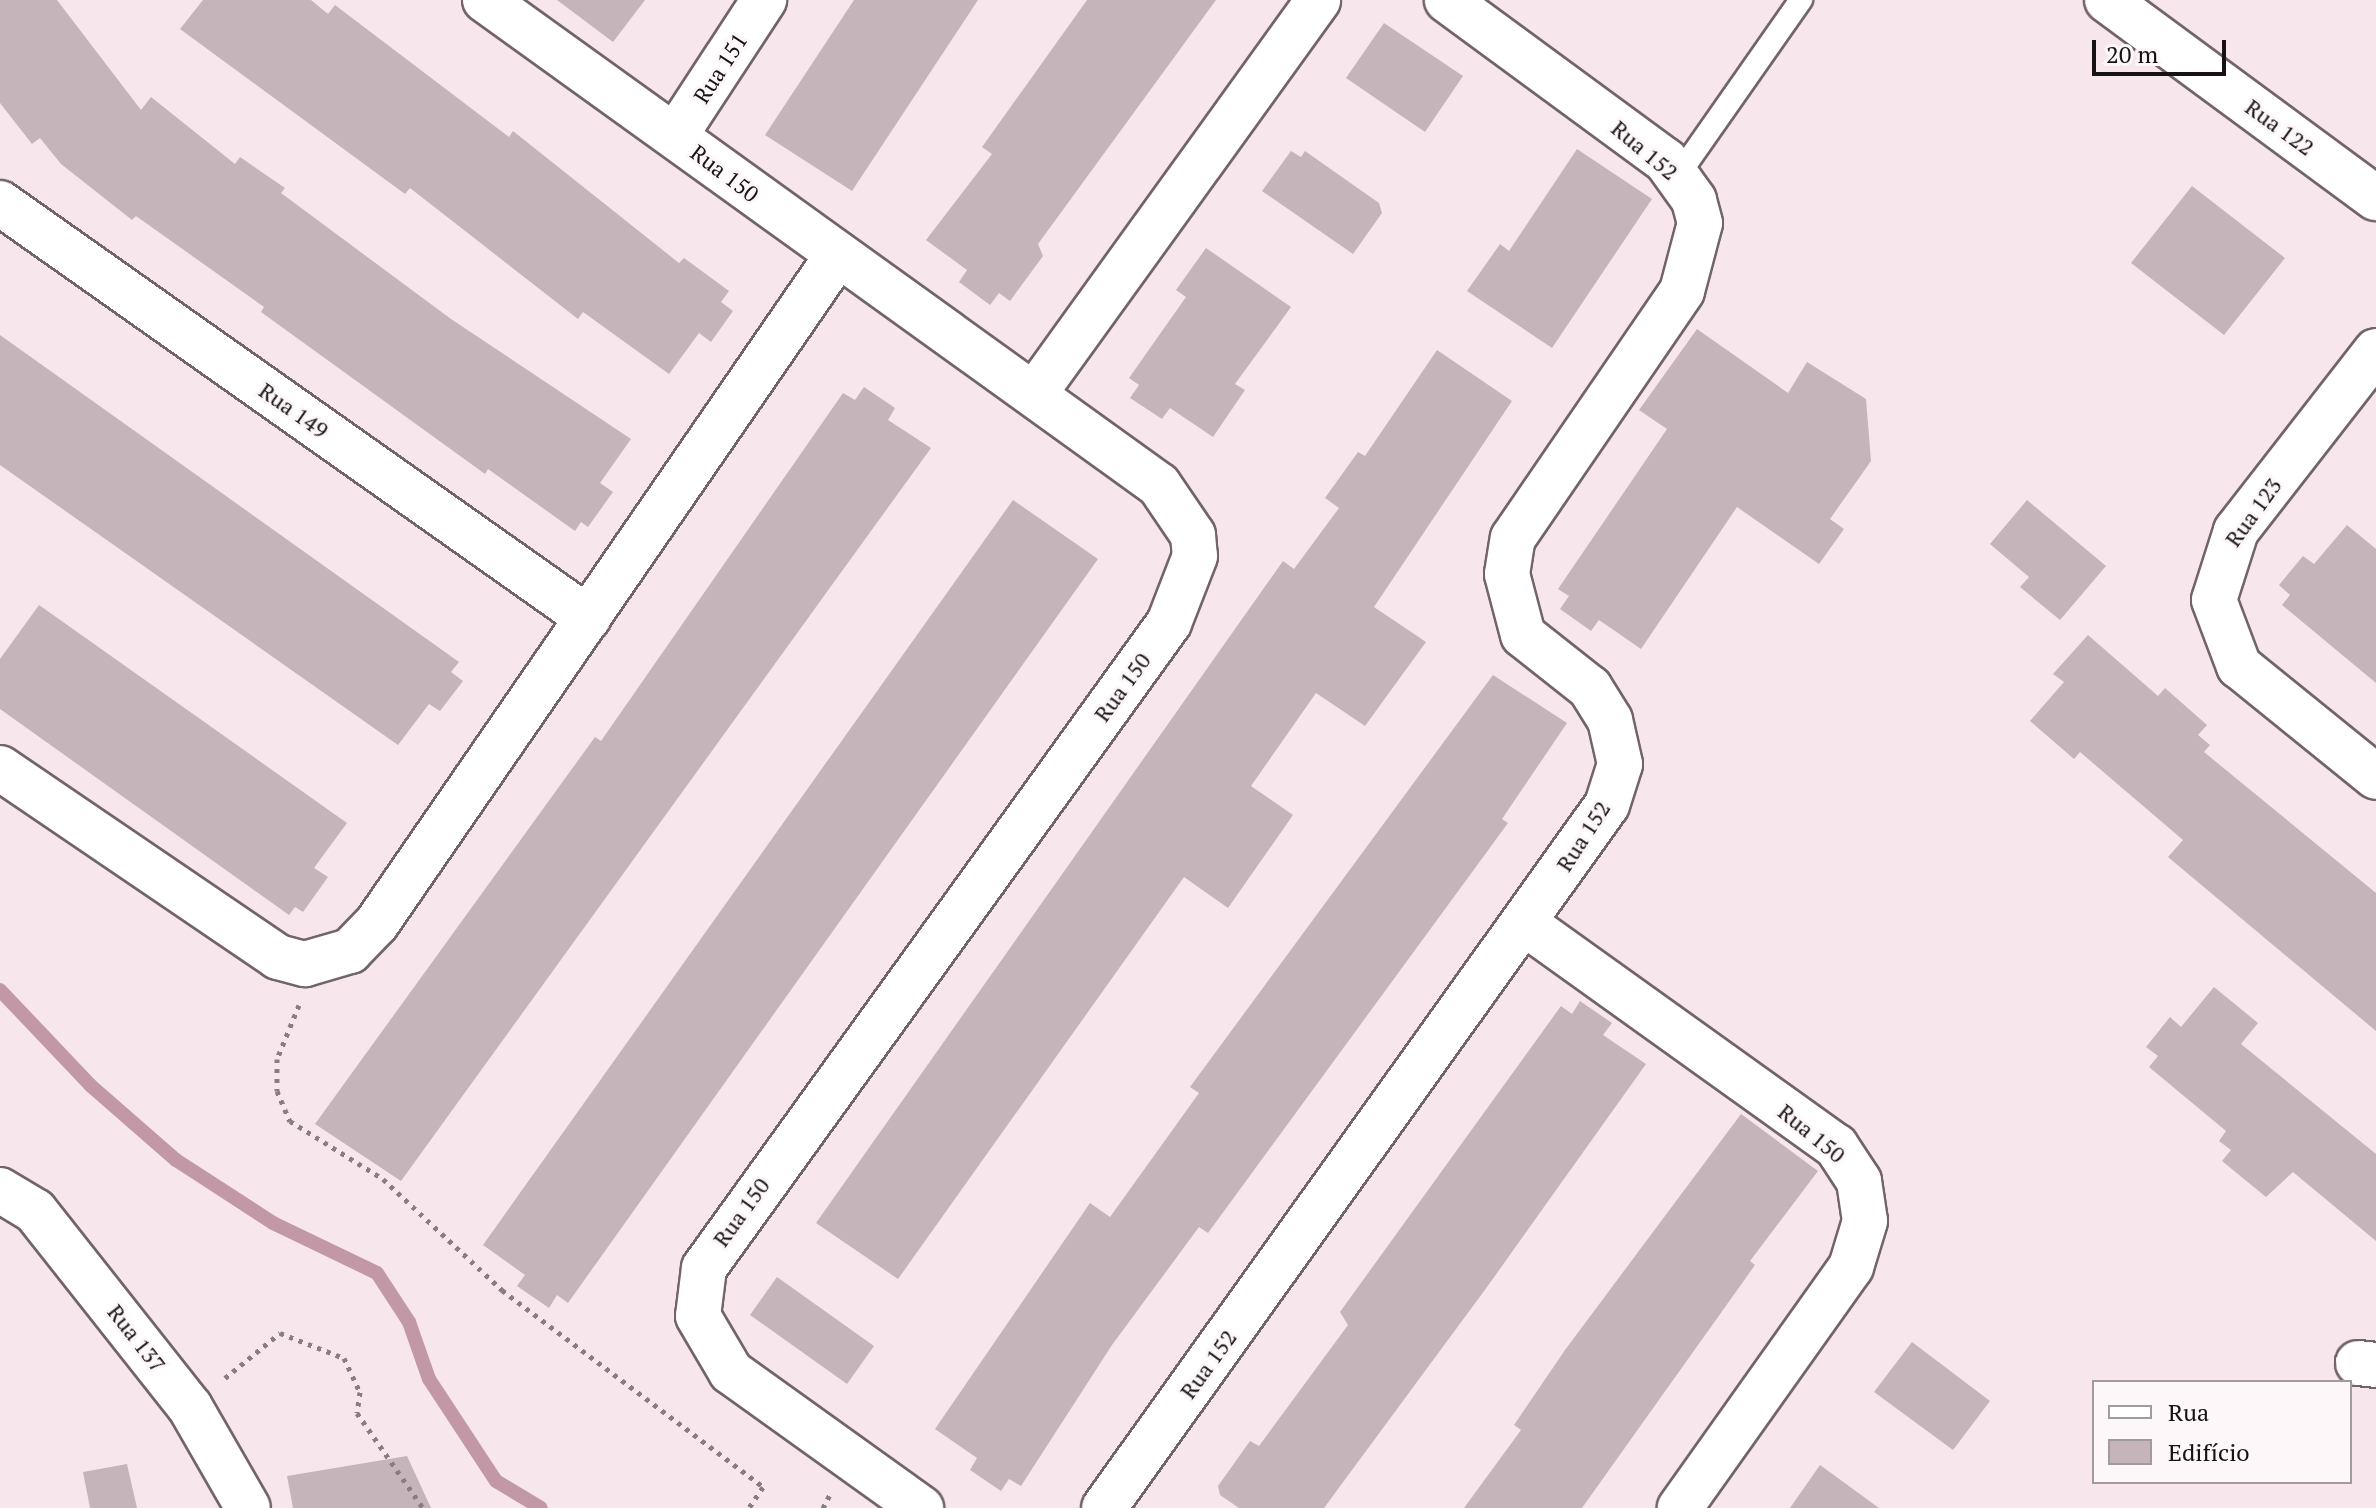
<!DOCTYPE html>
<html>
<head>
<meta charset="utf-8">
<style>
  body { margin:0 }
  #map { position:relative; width:2376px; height:1508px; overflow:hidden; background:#f7e7ec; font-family:"PT Serif",serif }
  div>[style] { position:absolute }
  .stream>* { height:14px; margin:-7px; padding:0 7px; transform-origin:7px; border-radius:7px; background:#c398a6 }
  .building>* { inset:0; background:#c5b5ba }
  .path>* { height:5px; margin-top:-2.5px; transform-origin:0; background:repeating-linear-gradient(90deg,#887d80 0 4px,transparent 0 10px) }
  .roads { filter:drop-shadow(2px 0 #726468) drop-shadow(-2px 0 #726468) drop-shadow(0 2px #726468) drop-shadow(0 -2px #726468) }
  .lane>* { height:22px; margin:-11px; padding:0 11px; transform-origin:11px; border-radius:11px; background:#fff }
  .street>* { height:44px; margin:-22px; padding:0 22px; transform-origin:22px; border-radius:22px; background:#fff }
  span { translate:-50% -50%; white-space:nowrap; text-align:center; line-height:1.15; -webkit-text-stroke:6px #fdf7f9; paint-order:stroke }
  .street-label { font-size:22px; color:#181214 }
  .legend { position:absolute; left:2092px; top:1380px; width:260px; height:104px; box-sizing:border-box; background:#fdf7f9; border:2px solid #a19b9d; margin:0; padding:10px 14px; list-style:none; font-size:24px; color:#181214 }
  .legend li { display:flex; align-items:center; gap:16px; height:40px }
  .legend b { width:40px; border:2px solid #a19b9d }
  .scale { position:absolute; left:2092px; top:40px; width:134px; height:36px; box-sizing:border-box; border:4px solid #181214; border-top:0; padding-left:10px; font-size:24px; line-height:28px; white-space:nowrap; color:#181214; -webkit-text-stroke:6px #fdf7f9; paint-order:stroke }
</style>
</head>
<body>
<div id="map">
  <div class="stream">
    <i style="left:0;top:990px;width:131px;rotate:46.5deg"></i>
    <i style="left:90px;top:1085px;width:114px;rotate:41.1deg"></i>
    <i style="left:176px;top:1160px;width:116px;rotate:33deg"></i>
    <i style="left:273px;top:1223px;width:115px;rotate:25.7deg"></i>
    <i style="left:377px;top:1273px;width:59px;rotate:56.9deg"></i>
    <i style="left:409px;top:1322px;width:60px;rotate:70.7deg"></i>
    <i style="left:429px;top:1379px;width:122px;rotate:56.7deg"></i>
    <i style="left:496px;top:1481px;width:52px;rotate:31deg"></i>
  </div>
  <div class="building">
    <i style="clip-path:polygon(0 0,57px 0,141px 110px,151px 97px,235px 164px,240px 157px,285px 188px,281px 193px,451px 319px,631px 439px,600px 483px,613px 492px,588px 527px,581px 522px,575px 531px,488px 469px,485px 474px,261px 312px,264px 307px,136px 216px,132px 220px,61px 164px,40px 138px,32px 144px,0 103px)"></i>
    <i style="clip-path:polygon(203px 0,311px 0,328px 14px,335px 5px,509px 137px,513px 131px,679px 263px,684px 258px,729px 291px,721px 302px,733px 311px,711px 342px,699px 333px,669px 374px,583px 312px,578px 319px,410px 188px,405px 194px,180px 29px)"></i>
    <i style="clip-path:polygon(557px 0,645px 0,613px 42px)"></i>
    <i style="clip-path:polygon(854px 0,978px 0,852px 191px,765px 135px)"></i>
    <i style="clip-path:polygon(1087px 0,1216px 0,1038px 244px,1043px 256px,1010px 301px,999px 293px,990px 305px,959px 282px,967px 270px,926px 240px,992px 154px,982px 147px)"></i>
    <i style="clip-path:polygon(1384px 23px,1463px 76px,1425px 132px,1346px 78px)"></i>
    <i style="clip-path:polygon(1577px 149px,1652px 199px,1552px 348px,1467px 291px,1500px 244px,1509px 251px)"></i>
    <i style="clip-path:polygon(1291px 151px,1301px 157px,1305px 151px,1379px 203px,1382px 213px,1353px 254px,1262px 191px)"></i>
    <i style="clip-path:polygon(2192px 186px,2285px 258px,2224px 335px,2131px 263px)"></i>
    <i style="clip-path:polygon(1206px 248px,1291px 307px,1235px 384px,1245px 390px,1213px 437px,1170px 408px,1162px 419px,1130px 398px,1139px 385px,1129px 378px,1186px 297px,1176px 290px)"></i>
    <i style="clip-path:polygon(1697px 329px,1788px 393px,1807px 362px,1866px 399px,1871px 461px,1830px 519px,1844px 529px,1819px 564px,1737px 507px,1641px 649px,1599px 620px,1591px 631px,1560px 609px,1569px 596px,1558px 589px,1667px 429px,1639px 410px)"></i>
    <i style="clip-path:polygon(0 335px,459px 662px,451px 672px,463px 681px,440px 711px,429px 704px,398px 745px,0 465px)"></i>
    <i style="clip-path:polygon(1437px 350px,1512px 401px,1374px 607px,1426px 642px,1365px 726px,1316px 693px,1251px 786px,1293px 815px,1228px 908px,1184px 877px,898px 1279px,816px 1223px,1283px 561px,1294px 569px,1339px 508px,1325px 498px,1358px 452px,1365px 456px)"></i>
    <i style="clip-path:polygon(864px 387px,895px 408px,888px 420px,931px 448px,401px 1181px,315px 1124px,595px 737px,601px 741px,843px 393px,855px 400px)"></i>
    <i style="clip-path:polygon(1013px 500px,1098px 559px,568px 1303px,557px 1295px,549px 1308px,517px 1286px,525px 1275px,483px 1245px)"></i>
    <i style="clip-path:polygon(2027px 500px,2106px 566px,2060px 620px,2020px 587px,2029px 577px,1990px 544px)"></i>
    <i style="clip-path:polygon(2347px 525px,2376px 549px,2376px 683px,2282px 605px,2290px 595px,2279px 585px,2303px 556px,2314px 564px)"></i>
    <i style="clip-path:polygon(39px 605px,347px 823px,314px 868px,328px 877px,303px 912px,295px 907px,289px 915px,0 709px,0 659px)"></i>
    <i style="clip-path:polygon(2088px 635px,2158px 696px,2165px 688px,2207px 725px,2198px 735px,2210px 745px,2204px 752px,2376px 893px,2376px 1031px,2168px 857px,2183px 840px,2080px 752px,2074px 759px,2030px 721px,2064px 682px,2053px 674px)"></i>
    <i style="clip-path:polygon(1493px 675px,1567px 723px,1502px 819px,1508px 823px,1208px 1233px,1199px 1227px,1112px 1345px,1021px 1486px,1009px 1479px,1001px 1491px,970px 1470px,977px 1458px,935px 1429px,1090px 1203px,1110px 1217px,1199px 1093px,1190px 1087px)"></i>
    <i style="clip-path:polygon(2214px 987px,2258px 1023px,2241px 1044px,2376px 1154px,2376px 1241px,2293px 1172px,2266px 1197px,2222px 1161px,2231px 1150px,2219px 1141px,2226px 1131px,2149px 1067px,2158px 1056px,2146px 1047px,2170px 1017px,2181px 1027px)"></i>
    <i style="clip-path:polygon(1580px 1001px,1612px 1023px,1603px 1035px,1646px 1064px,1487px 1287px,1324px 1508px,1239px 1508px,1220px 1495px,1218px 1486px,1250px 1441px,1259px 1446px,1348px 1325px,1340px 1312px,1561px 1006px,1572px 1014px)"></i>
    <i style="clip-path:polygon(1741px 1114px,1818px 1171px,1750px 1261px,1755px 1265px,1582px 1508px,1464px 1508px,1521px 1430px,1514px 1425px,1565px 1350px)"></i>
    <i style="clip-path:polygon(777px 1277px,874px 1346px,847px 1384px,750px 1315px)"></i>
    <i style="clip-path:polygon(1912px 1342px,1990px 1401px,1953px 1450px,1874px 1392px)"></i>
    <i style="clip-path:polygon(407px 1456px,431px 1508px,293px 1508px,287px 1476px)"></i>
    <i style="clip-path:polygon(127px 1464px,137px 1508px,90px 1508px,83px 1472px)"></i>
    <i style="clip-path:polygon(1820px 1465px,1879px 1508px,1790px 1508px)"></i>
  </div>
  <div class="path">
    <i style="left:299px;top:1005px;width:58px;rotate:112.2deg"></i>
    <i style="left:277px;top:1059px;width:32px;rotate:90deg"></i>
    <i style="left:277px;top:1091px;width:33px;rotate:67deg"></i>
    <i style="left:290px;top:1121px;width:110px;rotate:31.9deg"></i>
    <i style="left:383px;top:1179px;width:163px;rotate:43deg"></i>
    <i style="left:502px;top:1290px;width:327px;rotate:37deg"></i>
    <i style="left:763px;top:1487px;width:25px;rotate:124deg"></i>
    <i style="left:225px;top:1378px;width:71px;rotate:-39.3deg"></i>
    <i style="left:280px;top:1333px;width:69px;rotate:21.3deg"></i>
    <i style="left:344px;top:1358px;width:38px;rotate:65deg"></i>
    <i style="left:360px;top:1392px;width:21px;rotate:98deg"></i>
    <i style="left:357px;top:1413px;width:116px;rotate:55.2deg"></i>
    <i style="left:823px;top:1508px;width:16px;rotate:-63deg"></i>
  </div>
  <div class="roads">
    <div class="lane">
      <i style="left:1679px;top:174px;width:213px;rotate:-55deg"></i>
    </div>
    <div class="street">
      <i style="left:485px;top:0;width:830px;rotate:35.74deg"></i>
      <i style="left:1159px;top:485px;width:60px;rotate:55.8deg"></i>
      <i style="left:1193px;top:535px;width:21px;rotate:85deg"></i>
      <i style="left:1195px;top:556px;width:72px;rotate:111.2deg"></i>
      <i style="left:1169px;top:623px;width:795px;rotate:125.79deg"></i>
      <i style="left:704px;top:1268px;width:48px;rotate:97.1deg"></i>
      <i style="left:698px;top:1316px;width:65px;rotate:59.5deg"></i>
      <i style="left:731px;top:1372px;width:234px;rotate:35.6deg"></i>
      <i style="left:2107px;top:0;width:334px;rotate:36.4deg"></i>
      <i style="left:675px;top:136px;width:163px;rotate:-56.8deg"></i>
      <i style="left:0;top:203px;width:720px;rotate:35.21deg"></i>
      <i style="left:2376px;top:351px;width:228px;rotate:127.9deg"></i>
      <i style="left:2236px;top:531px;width:72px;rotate:107.7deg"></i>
      <i style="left:2214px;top:600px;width:71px;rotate:69.3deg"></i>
      <i style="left:2239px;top:666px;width:176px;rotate:39deg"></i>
      <i style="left:1035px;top:393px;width:484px;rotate:-54.2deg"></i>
      <i style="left:0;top:768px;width:336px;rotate:34.2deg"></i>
      <i style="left:278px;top:957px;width:28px;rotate:15deg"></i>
      <i style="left:305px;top:964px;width:47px;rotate:-16.1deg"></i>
      <i style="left:350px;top:951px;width:39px;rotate:-46deg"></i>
      <i style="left:377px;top:923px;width:810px;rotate:-55.41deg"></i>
      <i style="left:1524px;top:923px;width:384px;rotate:35.6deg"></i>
      <i style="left:1836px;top:1146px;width:42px;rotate:56.7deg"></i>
      <i style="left:1859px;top:1181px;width:40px;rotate:81.5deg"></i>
      <i style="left:1865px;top:1221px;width:48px;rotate:106.9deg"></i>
      <i style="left:1851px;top:1267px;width:296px;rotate:125.4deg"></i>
      <i style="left:0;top:1190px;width:41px;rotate:31deg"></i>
      <i style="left:35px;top:1211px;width:250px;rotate:51.7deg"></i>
      <i style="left:190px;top:1407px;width:116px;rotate:60.1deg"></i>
      <i style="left:2358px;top:1363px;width:18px;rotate:6deg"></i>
      <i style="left:1104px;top:1508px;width:864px;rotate:-54.42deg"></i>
      <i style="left:1607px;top:805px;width:43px;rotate:-72.4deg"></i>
      <i style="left:1620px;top:764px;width:45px;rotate:-102.8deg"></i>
      <i style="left:1610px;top:720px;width:38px;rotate:-122deg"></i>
      <i style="left:1590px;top:688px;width:85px;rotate:-141.7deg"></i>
      <i style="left:1523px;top:635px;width:63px;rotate:-104.7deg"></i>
      <i style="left:1507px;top:574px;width:36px;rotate:-81deg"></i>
      <i style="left:1513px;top:538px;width:299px;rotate:-55.6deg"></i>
      <i style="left:1682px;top:291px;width:70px;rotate:-75.2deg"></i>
      <i style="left:1700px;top:223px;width:24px;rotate:-105deg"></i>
      <i style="left:1694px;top:200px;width:48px;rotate:-125.7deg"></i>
      <i style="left:1666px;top:161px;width:272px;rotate:-143.7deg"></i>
    </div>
  </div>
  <div class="street-label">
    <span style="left:720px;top:68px;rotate:-57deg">Rua 151</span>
    <span style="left:2280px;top:127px;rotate:36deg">Rua 122</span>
    <span style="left:1645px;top:150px;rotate:40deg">Rua 152</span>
    <span style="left:725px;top:173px;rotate:37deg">Rua 150</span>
    <span style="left:294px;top:410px;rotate:35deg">Rua 149</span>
    <span style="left:2253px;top:512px;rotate:-54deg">Rua 123</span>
    <span style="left:1122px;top:687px;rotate:-54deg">Rua 150</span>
    <span style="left:1583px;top:836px;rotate:-57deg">Rua 152</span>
    <span style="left:1812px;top:1133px;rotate:39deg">Rua 150</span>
    <span style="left:741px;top:1212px;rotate:-54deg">Rua 150</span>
    <span style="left:137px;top:1338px;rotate:52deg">Rua 137</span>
    <span style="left:1208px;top:1364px;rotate:-54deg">Rua 152</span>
  </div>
  <ul class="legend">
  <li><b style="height:10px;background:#fff"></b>Rua</li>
  <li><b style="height:22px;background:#c5b5ba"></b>Edifício</li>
  </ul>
  <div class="scale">20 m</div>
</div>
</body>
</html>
